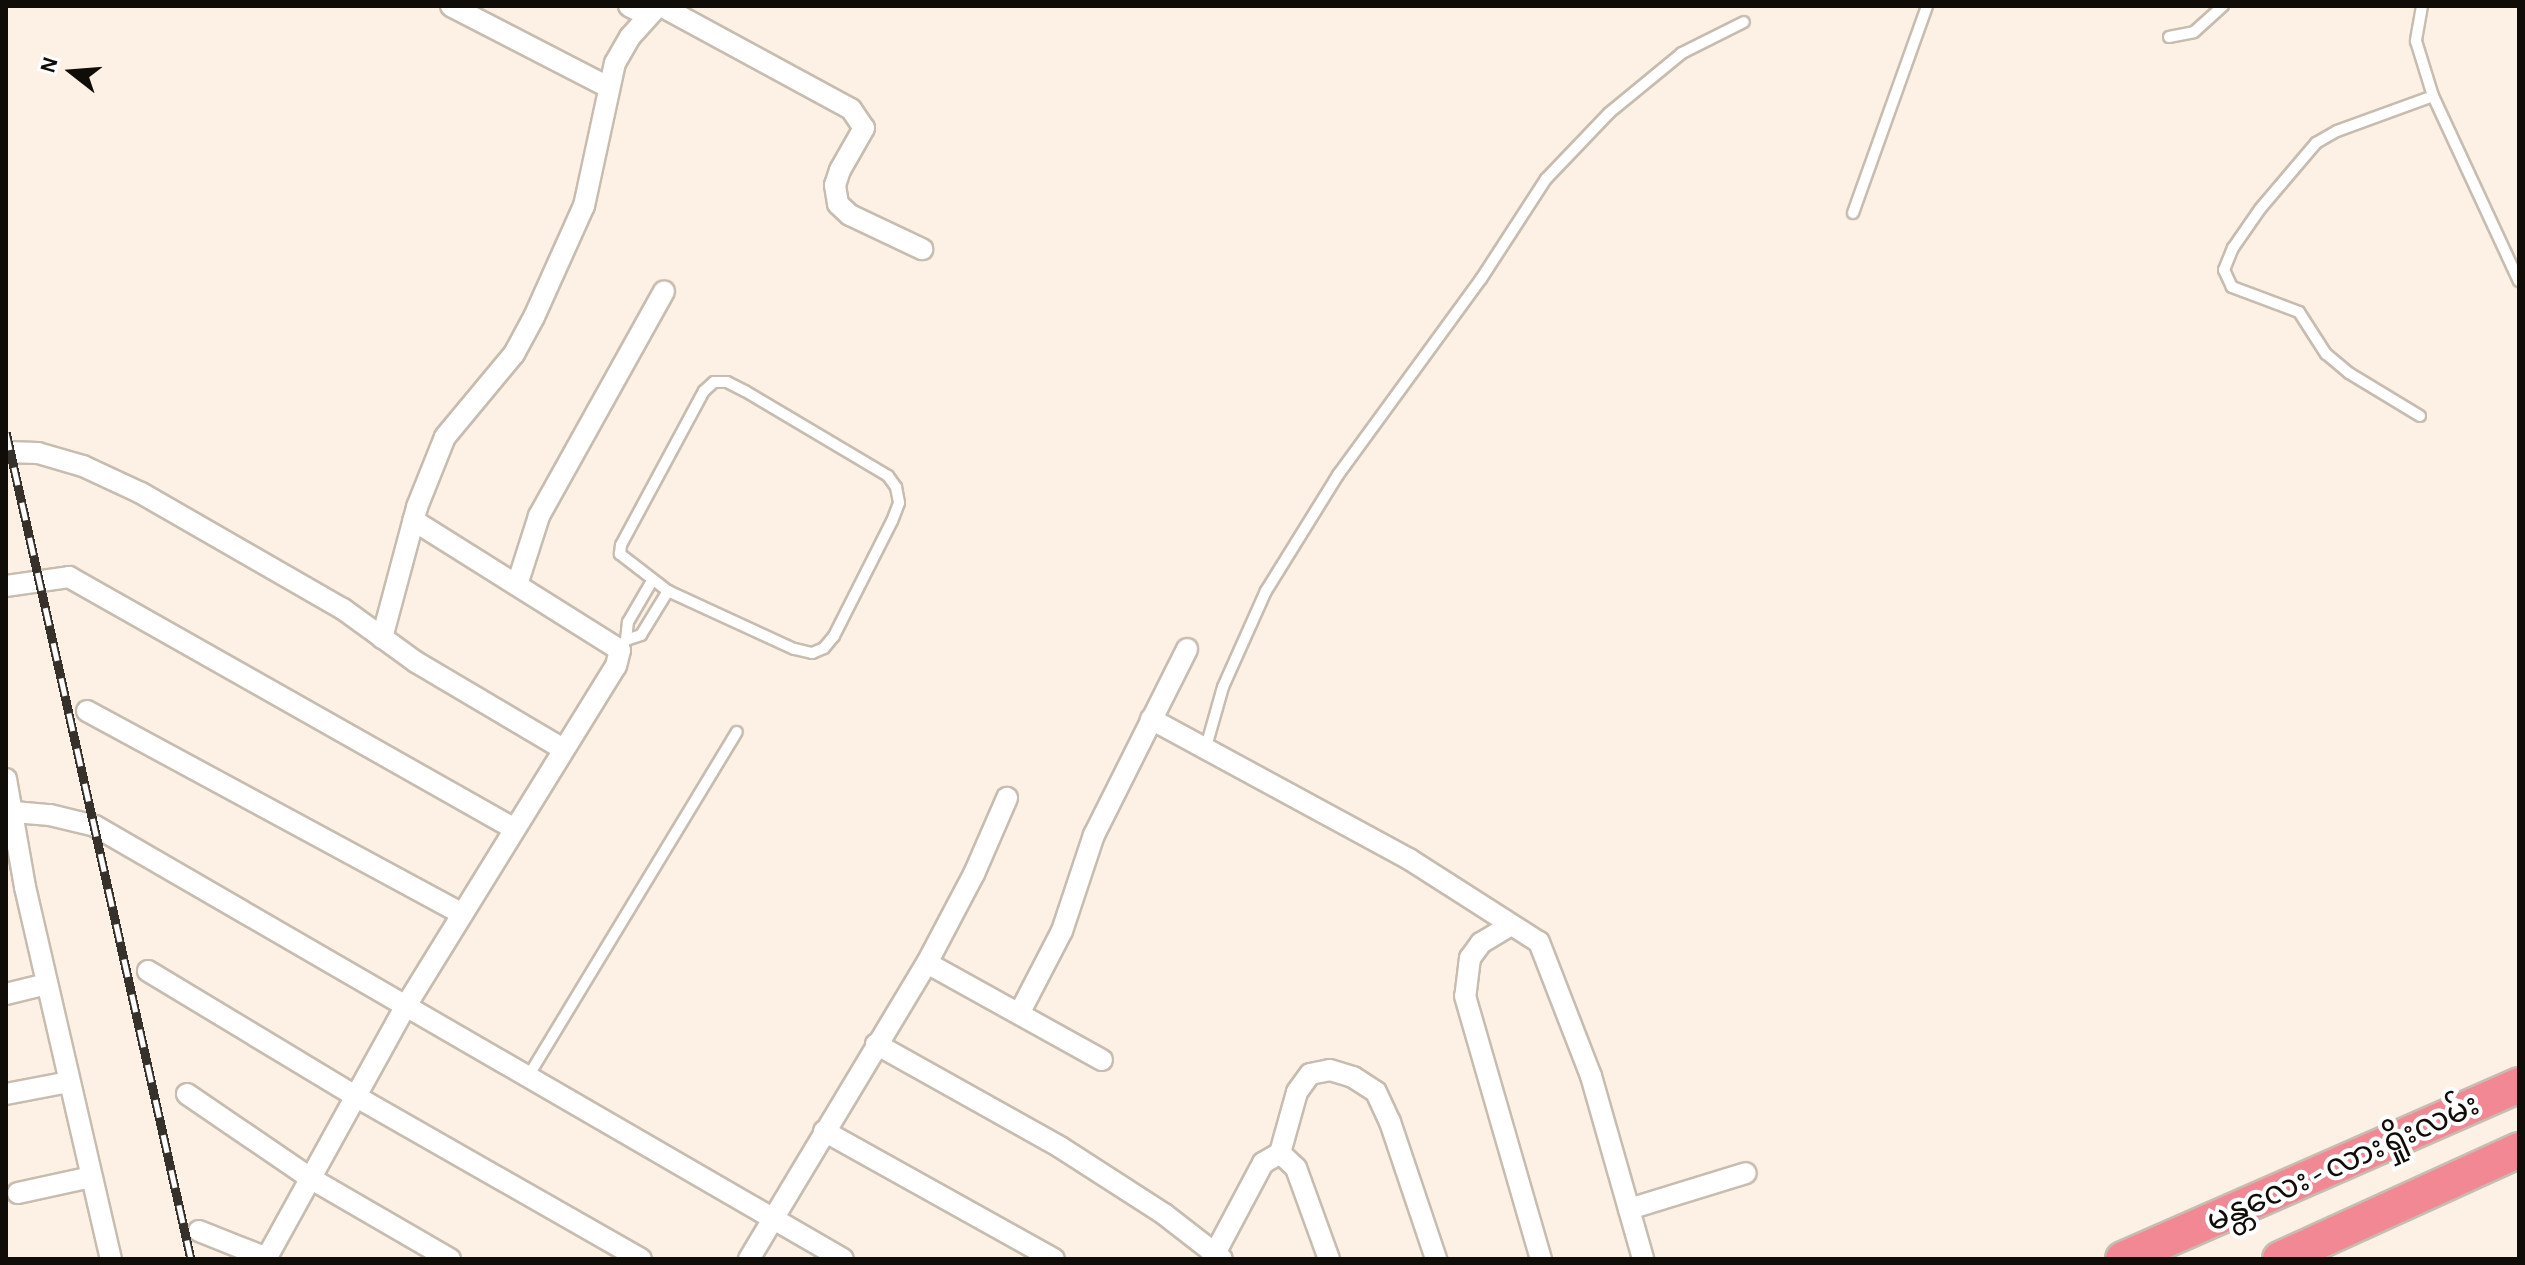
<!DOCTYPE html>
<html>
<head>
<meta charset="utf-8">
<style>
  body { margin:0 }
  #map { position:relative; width:2525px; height:1265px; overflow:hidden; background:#fdf1e5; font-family:"Alegreya Sans","Noto Sans Myanmar",sans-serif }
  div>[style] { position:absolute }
  .roads { filter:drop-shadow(2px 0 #c7bcb0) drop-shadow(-2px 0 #c7bcb0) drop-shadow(0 2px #c7bcb0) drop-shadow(0 -2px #c7bcb0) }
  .lane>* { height:10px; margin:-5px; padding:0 5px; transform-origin:5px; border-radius:5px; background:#fff }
  .street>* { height:20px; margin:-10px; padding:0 10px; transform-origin:10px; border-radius:10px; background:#fff }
  .highway>* { height:34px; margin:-17px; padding:0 17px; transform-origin:17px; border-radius:17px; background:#f38895 }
  .rail>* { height:9px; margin-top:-4.5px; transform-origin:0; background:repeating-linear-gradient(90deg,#fff 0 18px,#36312b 0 36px); box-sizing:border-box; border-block:2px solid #36312b }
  span { translate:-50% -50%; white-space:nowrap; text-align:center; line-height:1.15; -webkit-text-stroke:8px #fff; paint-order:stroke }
  .street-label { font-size:32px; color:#100c08 }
  .frame { position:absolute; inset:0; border:8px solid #100c08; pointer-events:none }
  .north { position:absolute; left:32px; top:32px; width:80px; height:80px; -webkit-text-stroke:6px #fff; paint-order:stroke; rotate:287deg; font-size:22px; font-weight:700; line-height:32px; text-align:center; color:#100c08 }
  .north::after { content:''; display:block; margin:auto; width:28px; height:36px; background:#100c08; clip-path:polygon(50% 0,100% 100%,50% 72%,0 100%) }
</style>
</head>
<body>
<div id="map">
  <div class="roads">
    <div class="lane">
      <i style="left:2422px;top:6px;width:36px;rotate:100deg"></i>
      <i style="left:2416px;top:41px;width:58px;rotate:72.8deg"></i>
      <i style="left:2433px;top:96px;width:204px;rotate:65.1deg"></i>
      <i style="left:2169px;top:37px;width:25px;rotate:-11deg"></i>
      <i style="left:2194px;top:32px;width:39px;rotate:-42deg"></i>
      <i style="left:1853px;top:213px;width:220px;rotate:-70.3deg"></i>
      <i style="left:714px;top:382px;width:13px"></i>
      <i style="left:727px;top:382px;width:20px;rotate:27deg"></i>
      <i style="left:745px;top:391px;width:166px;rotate:30.7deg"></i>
      <i style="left:888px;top:476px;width:14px;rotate:54deg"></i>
      <i style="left:896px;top:487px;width:16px;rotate:79deg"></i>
      <i style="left:899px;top:503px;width:19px;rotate:111deg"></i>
      <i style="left:892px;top:521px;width:129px;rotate:116.8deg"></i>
      <i style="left:834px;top:636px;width:16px;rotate:130deg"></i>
      <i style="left:824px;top:648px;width:13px;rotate:157deg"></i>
      <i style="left:812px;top:653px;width:18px;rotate:-167deg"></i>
      <i style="left:794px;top:649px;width:139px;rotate:-155.3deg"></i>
      <i style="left:668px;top:591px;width:61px;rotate:-142.4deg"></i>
      <i style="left:620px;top:554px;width:9px;rotate:-84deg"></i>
      <i style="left:621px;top:545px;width:175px;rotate:-61.7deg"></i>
      <i style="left:704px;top:391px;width:13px;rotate:-42deg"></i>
      <i style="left:2420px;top:416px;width:83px;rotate:-148.8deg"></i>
      <i style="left:2349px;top:373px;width:30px;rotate:-140deg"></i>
      <i style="left:2326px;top:354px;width:50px;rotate:-122.7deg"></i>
      <i style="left:2299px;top:312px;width:72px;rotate:-159.5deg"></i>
      <i style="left:2232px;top:287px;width:19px;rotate:-115deg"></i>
      <i style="left:2224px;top:270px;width:24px;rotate:-68deg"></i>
      <i style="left:2233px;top:248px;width:47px;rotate:-55.3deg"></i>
      <i style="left:2260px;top:209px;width:87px;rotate:-49.7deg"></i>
      <i style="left:2316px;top:143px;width:24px;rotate:-30deg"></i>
      <i style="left:2337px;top:131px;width:102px;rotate:-20deg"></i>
      <i style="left:626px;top:640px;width:16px;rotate:-18deg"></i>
      <i style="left:641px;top:635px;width:52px;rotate:-58.5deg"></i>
      <i style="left:620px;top:650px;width:12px;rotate:-59deg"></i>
      <i style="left:626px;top:640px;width:18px;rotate:-84deg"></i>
      <i style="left:628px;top:622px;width:48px;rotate:-59.7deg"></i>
      <i style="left:1206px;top:747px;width:62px;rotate:-74.2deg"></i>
      <i style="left:1223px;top:687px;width:105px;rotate:-65.9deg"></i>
      <i style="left:1266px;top:591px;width:137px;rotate:-58.2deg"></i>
      <i style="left:1338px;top:475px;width:243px;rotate:-53.9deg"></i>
      <i style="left:1481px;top:279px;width:119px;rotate:-57deg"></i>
      <i style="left:1546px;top:179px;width:91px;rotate:-46.3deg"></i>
      <i style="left:1609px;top:113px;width:94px;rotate:-39.4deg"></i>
      <i style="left:1682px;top:53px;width:69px;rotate:-26.6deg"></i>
      <i style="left:529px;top:1075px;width:401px;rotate:-58.8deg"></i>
    </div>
    <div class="street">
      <i style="left:451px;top:6px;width:177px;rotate:27.3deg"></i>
      <i style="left:629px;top:6px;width:20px;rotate:27deg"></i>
      <i style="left:661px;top:6px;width:216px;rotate:28.5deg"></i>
      <i style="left:851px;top:109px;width:23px;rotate:56deg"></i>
      <i style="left:864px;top:128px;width:48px;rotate:119.7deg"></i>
      <i style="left:840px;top:170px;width:16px;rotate:108deg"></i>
      <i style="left:835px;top:185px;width:19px;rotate:81deg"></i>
      <i style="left:838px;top:204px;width:16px;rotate:43deg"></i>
      <i style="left:850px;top:215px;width:80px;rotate:25.3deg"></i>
      <i style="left:6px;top:452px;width:32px;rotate:2deg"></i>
      <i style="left:38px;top:453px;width:47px;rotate:16.1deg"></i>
      <i style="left:83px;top:466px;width:64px;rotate:25deg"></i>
      <i style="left:141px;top:493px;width:233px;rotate:29.9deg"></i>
      <i style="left:343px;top:609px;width:90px;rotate:36deg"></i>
      <i style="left:416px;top:662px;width:171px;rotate:30.6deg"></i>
      <i style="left:517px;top:585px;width:72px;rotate:-72.3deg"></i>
      <i style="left:539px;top:516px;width:257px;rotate:-60.9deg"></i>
      <i style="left:6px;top:586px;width:64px;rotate:-8.1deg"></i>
      <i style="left:69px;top:577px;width:510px;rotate:29.48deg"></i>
      <i style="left:382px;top:638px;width:136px;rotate:-75deg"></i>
      <i style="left:417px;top:507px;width:75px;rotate:-68.2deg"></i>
      <i style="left:445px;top:437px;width:108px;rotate:-50.3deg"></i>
      <i style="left:514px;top:354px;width:42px;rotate:-61.6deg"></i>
      <i style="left:534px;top:317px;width:122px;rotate:-65.8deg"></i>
      <i style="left:584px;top:206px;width:146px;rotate:-77.8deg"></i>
      <i style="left:615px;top:63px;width:30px;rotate:-60deg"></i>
      <i style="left:630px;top:37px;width:42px;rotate:-47.9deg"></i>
      <i style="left:87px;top:711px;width:426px;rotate:28.4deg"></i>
      <i style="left:1151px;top:719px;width:294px;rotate:28.5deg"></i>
      <i style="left:1409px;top:859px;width:154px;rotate:32.6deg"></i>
      <i style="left:1539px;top:942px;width:144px;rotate:68.8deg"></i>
      <i style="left:1591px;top:1076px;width:190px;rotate:74.1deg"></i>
      <i style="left:6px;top:779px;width:110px;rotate:80deg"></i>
      <i style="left:25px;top:887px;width:382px;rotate:77deg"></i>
      <i style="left:14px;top:812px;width:36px;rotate:5deg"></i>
      <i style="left:50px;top:815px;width:46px;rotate:13.7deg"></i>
      <i style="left:95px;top:826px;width:864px;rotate:30.07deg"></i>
      <i style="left:1511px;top:925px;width:35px;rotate:149deg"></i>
      <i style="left:1481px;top:943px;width:19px;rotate:126deg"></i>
      <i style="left:1470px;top:958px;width:38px;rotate:97deg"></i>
      <i style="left:1465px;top:996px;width:274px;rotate:73.9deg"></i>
      <i style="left:927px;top:963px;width:200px;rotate:29deg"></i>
      <i style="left:148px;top:971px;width:242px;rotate:31.1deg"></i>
      <i style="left:355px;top:1096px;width:329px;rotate:29.7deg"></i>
      <i style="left:6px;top:994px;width:42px;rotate:-13.7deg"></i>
      <i style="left:1020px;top:1012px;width:91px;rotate:-62.6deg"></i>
      <i style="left:1062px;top:931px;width:101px;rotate:-71.6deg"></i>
      <i style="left:1094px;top:835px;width:208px;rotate:-63.4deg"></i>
      <i style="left:876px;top:1044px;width:211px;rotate:29.2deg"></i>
      <i style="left:1060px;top:1147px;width:124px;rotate:32.8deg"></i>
      <i style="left:1164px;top:1214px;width:73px;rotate:37.8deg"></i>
      <i style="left:6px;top:1094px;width:64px;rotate:-10.8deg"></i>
      <i style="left:187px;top:1094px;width:149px;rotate:34.3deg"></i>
      <i style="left:310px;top:1178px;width:162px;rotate:30.1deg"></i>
      <i style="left:824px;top:1131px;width:263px;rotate:29.1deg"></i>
      <i style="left:1280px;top:1153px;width:63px;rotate:-74.4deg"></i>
      <i style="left:1297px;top:1092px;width:22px;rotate:-54deg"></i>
      <i style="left:1310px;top:1074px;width:20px;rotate:-11deg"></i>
      <i style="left:1330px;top:1070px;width:24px;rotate:17deg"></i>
      <i style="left:1353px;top:1077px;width:27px;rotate:33deg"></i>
      <i style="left:1376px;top:1092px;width:33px;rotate:65deg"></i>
      <i style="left:1390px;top:1122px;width:145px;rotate:71.4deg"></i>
      <i style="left:18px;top:1193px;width:75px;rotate:-12.4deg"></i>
      <i style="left:1629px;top:1209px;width:122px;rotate:-17.1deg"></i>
      <i style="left:199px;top:1231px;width:73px;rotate:21.7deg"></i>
      <i style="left:266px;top:1259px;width:291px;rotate:-61.1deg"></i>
      <i style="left:407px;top:1004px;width:397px;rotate:-58.3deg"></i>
      <i style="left:616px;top:666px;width:16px;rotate:-76deg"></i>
      <i style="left:620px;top:650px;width:244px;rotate:-147.9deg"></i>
      <i style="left:749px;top:1259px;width:345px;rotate:-59deg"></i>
      <i style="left:927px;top:963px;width:101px;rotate:-62.2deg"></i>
      <i style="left:974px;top:874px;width:83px;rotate:-66.5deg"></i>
      <i style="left:1212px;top:1259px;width:109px;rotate:-62deg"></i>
      <i style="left:1263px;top:1163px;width:20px;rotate:-30deg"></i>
      <i style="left:1280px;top:1153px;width:22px;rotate:43deg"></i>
      <i style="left:1296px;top:1168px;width:97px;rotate:70.1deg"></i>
    </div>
    <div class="highway">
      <i style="left:2123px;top:1259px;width:433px;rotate:-23.7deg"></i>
      <i style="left:2280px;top:1259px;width:263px;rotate:-24.5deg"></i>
    </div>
  </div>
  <div class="rail">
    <i style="left:6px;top:432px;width:847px;rotate:77.39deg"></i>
  </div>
  <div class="street-label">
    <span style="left:2343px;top:1163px;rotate:-24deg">မန္တလေး - လားရှိုးလမ်း</span>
  </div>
  <div class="frame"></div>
  <div class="north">N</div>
</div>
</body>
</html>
